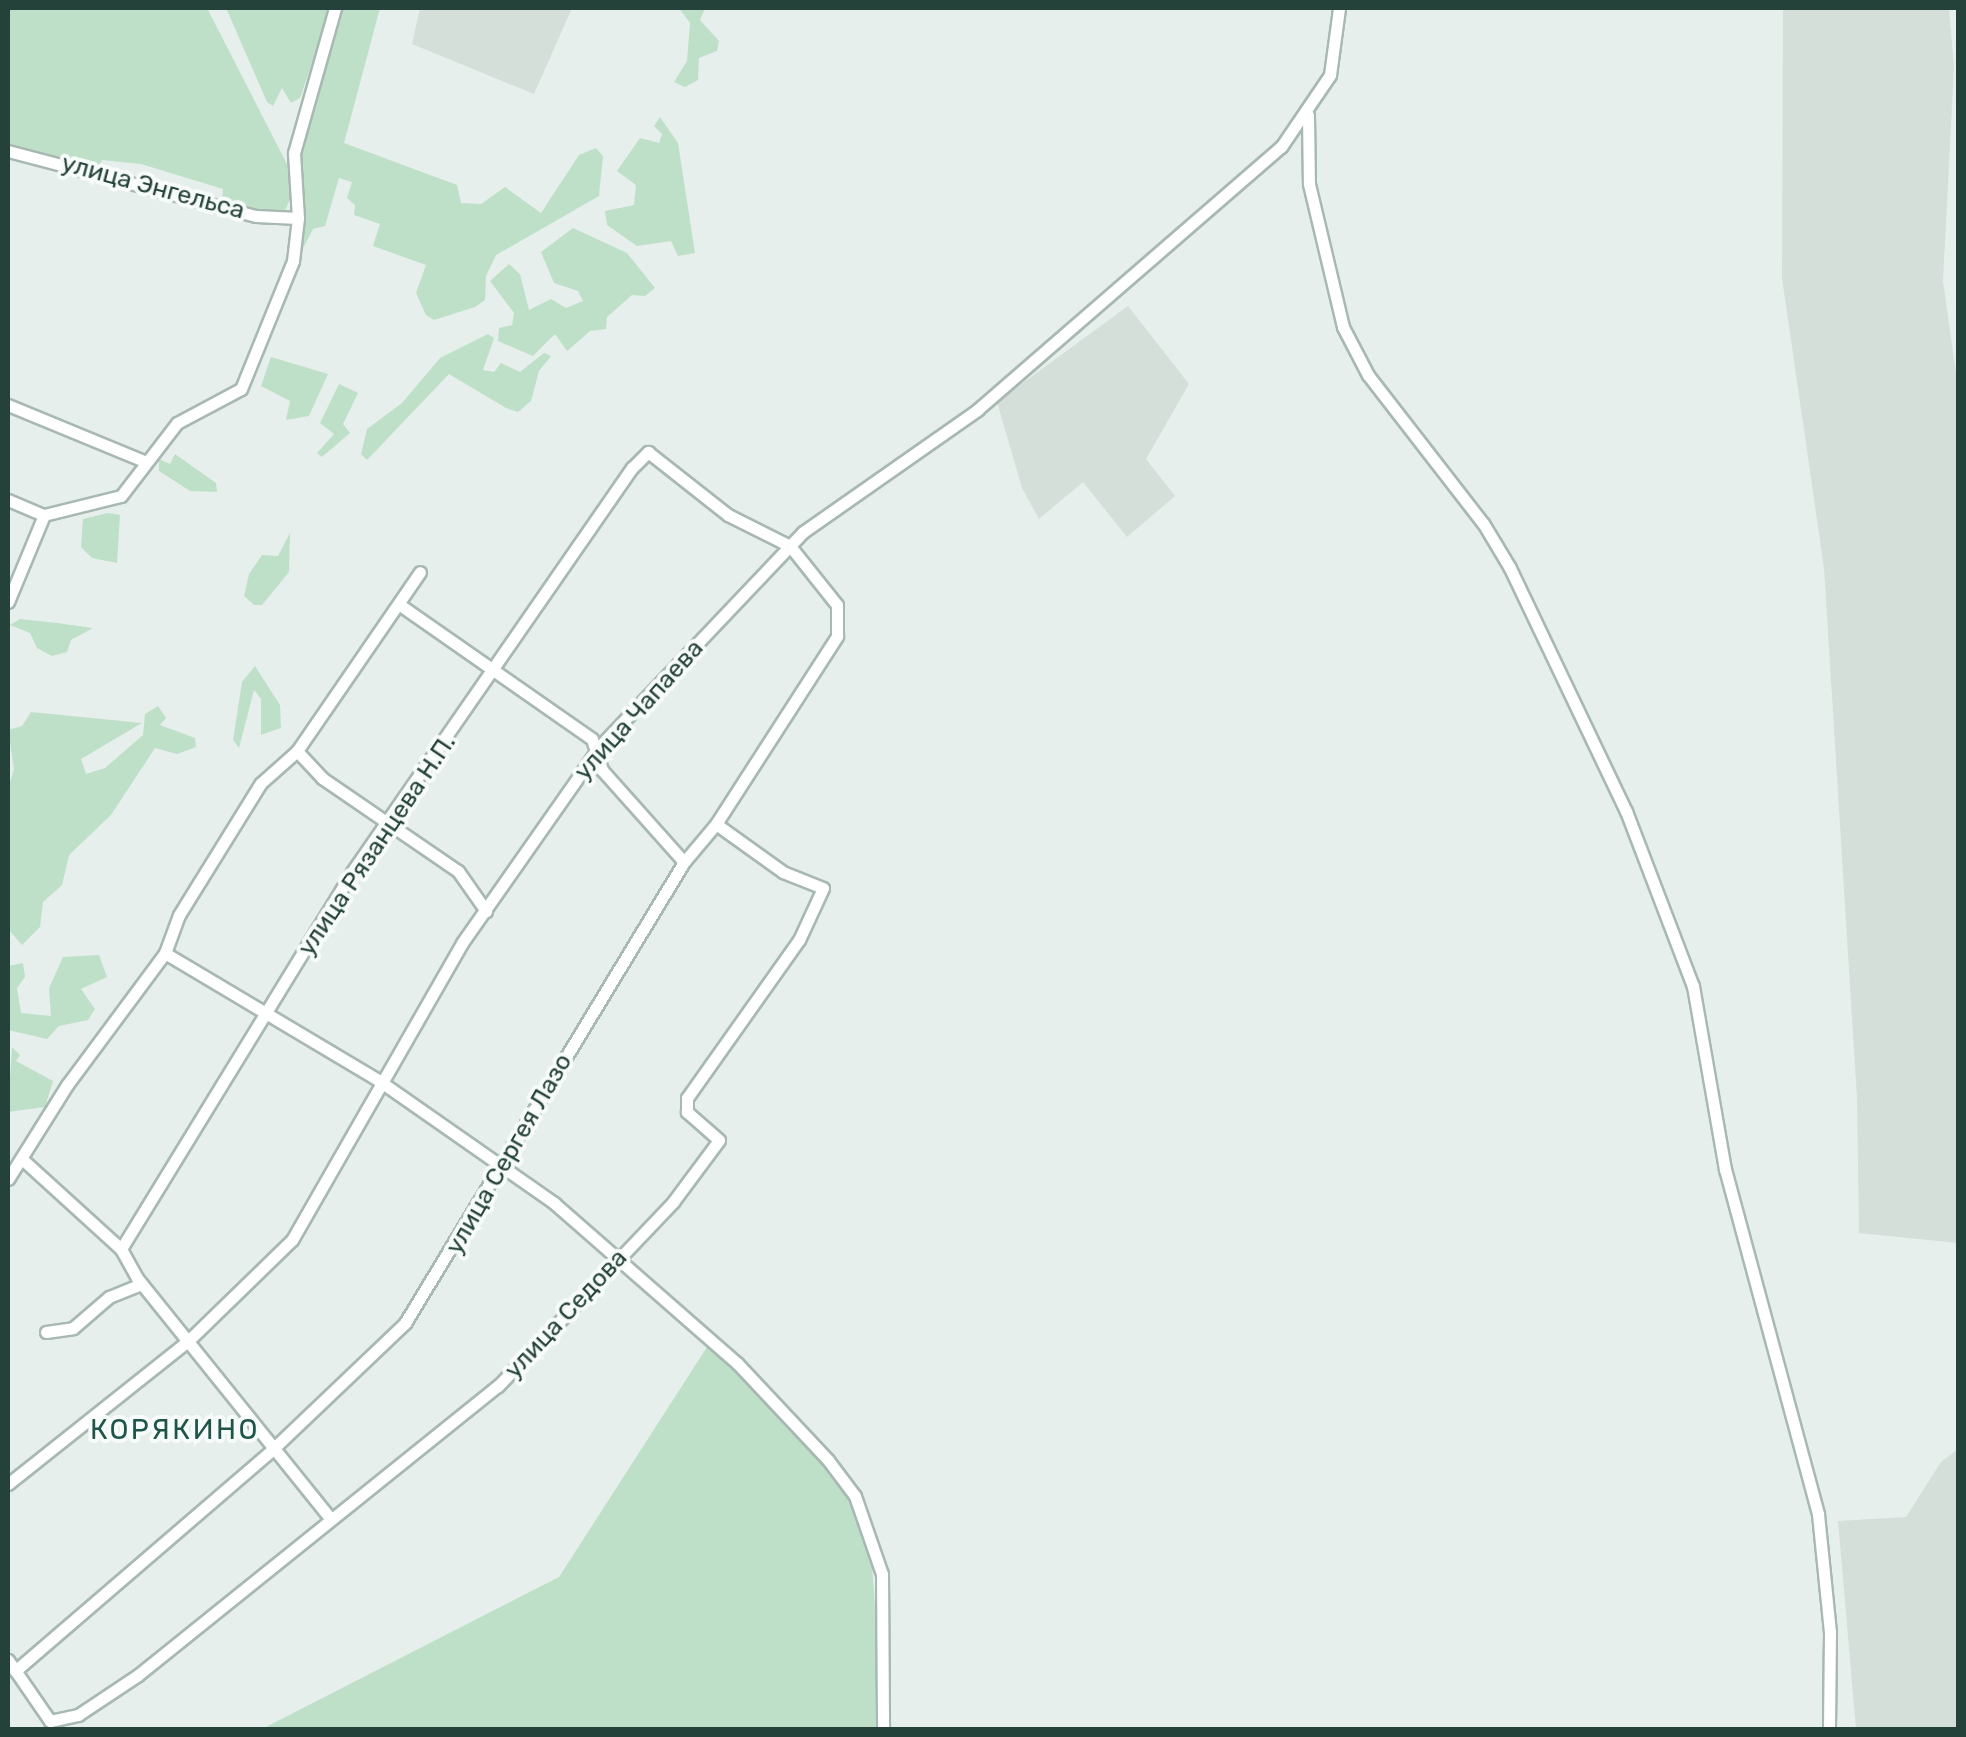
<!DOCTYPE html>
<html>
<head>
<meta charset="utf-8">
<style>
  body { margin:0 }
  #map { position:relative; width:1966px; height:1737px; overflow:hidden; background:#e6efeb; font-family:Rubik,sans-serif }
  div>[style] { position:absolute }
  .built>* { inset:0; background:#d4dfda }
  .green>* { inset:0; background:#bfe0c8 }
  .roads { filter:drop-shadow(2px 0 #a8b8b2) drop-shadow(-2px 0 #a8b8b2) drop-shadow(0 2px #a8b8b2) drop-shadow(0 -2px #a8b8b2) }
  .street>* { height:11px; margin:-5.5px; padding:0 5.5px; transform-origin:5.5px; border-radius:5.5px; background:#fff }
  span { translate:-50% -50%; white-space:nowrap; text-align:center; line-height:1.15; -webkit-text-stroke:8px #f7fbf9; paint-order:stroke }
  .street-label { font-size:25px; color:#24423a }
  .neighbourhood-label { font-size:28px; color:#1f5548; letter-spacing:2.5px }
  .frame { position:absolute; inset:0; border:10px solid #24423a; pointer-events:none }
</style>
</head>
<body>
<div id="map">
  <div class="built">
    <i style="clip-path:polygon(420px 8px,572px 8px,534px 94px,412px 44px)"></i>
    <i style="clip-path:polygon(1783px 8px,1949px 8px,1954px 67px,1943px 281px,1958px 388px,1958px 1243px,1859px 1233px,1857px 1098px,1824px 568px,1782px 278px)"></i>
    <i style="clip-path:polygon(1128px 306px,1189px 384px,1146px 459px,1175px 496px,1127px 537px,1083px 482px,1039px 519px,1022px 488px,997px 402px)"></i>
    <i style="clip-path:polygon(1958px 1449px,1958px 1729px,1856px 1729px,1838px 1521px,1906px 1517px,1941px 1462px)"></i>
  </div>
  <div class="green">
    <i style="clip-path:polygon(8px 8px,207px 8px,289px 168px,292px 195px,284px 213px,222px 204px,223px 189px,141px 164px,102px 160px,99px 167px,8px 147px)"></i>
    <i style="clip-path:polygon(226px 8px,331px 8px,300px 98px,291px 103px,282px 88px,273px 106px,267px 102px)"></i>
    <i style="clip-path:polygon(340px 8px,380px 8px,344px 143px,457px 185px,461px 203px,481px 204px,505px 187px,541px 213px,579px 155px,596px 148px,603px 156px,599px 196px,496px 255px,486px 276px,485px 300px,475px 307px,434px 320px,426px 315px,416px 293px,426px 265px,373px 246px,380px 224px,354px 215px,355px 205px,347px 198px,352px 182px,339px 178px,325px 226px,313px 229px,298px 258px,306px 210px,298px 152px)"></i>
    <i style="clip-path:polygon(679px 8px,705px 8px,700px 20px,719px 41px,717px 51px,699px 58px,698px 80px,685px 87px,674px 82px,687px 61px,690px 23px)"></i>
    <i style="clip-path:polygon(660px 117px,678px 143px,695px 253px,678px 256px,671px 241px,637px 246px,607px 225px,605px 211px,634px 205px,636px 185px,617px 171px,640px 138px,659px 143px,662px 134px,654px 126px)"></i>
    <i style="clip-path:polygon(573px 228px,627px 253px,655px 288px,645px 296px,632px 295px,607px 317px,606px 329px,590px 331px,567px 351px,555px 334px,533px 356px,498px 341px,499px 328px,512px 325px,514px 313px,490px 281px,509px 264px,520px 274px,529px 310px,551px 299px,566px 308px,583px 301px,578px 291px,554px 283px,541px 252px)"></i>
    <i style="clip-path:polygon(488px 334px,494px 338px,483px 370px,494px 372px,501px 363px,520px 372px,544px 353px,551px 356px,539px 371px,531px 401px,518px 412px,506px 408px,449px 374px,367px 460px,361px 454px,367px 429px,402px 403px,440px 358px)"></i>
    <i style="clip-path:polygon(271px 357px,328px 374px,309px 416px,286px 420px,290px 401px,261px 386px)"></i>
    <i style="clip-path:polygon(339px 384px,358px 393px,343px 424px,350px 433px,322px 457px,317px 453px,334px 434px,320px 423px)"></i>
    <i style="clip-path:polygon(175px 454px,216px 483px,217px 492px,190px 491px,159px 471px,159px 459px,170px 464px)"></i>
    <i style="clip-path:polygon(108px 513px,120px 515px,117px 563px,92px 558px,81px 547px,83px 519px)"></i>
    <i style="clip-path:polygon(290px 533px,289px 572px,262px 605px,254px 605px,244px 596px,249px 574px,262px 555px,278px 556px)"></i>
    <i style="clip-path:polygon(20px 619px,57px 623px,93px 628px,71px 640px,67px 652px,52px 656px,37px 648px,30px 633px,10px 625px)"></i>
    <i style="clip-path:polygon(255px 666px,280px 705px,281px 728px,261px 735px,261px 699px,254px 690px,239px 748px,233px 740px,242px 682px)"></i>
    <i style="clip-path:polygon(158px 706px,166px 718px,160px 725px,195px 738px,196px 747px,177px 754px,155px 748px,111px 815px,69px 855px,62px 885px,43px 902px,40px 927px,22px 945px,8px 929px,8px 789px,14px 769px,8px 730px,22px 726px,31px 712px,142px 723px,81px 759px,86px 774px,105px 768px,143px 735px,145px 714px)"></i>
    <i style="clip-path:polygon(99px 955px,107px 977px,81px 989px,95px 1009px,88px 1020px,59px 1026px,47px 1039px,8px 1030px,8px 966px,23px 963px,25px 977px,17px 988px,21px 1013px,51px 1016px,49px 988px,63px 957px)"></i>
    <i style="clip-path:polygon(12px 1047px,20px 1055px,16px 1061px,53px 1081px,45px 1107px,8px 1112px)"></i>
    <i style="clip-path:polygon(709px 1344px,807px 1435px,856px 1512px,872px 1565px,884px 1729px,260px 1730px,559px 1577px)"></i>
  </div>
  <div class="roads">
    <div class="street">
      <i style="left:1308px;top:115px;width:69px;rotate:89.2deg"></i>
      <i style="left:1309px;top:184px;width:147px;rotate:76.6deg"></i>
      <i style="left:1343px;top:327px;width:54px;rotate:62.5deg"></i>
      <i style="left:1368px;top:375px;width:187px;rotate:52.2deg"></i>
      <i style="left:1483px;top:523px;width:52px;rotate:59deg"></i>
      <i style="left:1510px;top:568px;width:269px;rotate:64.5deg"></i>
      <i style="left:1626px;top:811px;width:187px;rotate:69.1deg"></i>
      <i style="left:1693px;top:986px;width:186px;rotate:80.1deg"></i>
      <i style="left:1725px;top:1169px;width:357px;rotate:74.9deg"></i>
      <i style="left:1818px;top:1514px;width:119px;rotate:84.2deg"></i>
      <i style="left:1830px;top:1632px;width:98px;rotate:90.6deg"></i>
      <i style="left:8px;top:151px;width:256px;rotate:14.7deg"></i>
      <i style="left:256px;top:216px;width:42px;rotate:2.7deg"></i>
      <i style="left:8px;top:405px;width:147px;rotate:22.4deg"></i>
      <i style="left:8px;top:500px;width:39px;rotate:23deg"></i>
      <i style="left:8px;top:602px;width:94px;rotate:-67.5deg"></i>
      <i style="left:44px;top:515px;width:79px;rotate:-13.9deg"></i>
      <i style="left:121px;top:496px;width:92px;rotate:-52.5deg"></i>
      <i style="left:177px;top:423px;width:72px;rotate:-28deg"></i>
      <i style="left:241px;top:389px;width:138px;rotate:-67.9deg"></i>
      <i style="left:293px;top:261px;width:43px;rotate:-83.4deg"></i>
      <i style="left:298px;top:218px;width:65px;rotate:-93.5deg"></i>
      <i style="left:294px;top:153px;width:151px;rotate:-74.2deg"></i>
      <i style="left:400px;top:605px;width:234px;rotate:34.9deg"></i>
      <i style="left:592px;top:739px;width:33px;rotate:72deg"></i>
      <i style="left:602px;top:770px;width:123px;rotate:48.3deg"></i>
      <i style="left:297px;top:751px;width:37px;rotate:47deg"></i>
      <i style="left:322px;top:778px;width:165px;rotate:34.4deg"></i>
      <i style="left:458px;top:871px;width:49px;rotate:55deg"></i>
      <i style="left:165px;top:953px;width:248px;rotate:30.8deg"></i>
      <i style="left:378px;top:1080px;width:215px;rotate:34.9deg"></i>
      <i style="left:554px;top:1203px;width:243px;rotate:41.2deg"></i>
      <i style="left:737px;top:1363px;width:133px;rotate:46.8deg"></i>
      <i style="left:828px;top:1460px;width:45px;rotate:53.1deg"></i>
      <i style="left:855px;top:1496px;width:83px;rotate:70.9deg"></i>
      <i style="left:882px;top:1574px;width:156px;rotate:89.6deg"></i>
      <i style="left:22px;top:1159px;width:134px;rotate:42.3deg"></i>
      <i style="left:121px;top:1249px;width:33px;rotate:61deg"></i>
      <i style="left:137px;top:1278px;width:307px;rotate:51.2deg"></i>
      <i style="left:8px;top:1179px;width:111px;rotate:-57.9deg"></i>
      <i style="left:67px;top:1085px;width:164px;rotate:-53.4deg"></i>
      <i style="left:165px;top:953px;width:40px;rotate:-69.8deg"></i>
      <i style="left:179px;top:915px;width:155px;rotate:-58.2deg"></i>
      <i style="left:261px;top:783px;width:48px;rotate:-41.6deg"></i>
      <i style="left:297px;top:751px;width:217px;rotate:-55.5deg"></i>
      <i style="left:121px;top:1249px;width:442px;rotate:-58.5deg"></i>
      <i style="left:352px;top:872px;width:492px;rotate:-55.3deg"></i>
      <i style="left:632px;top:468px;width:23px;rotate:-45deg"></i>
      <i style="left:648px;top:452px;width:102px;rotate:38.2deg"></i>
      <i style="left:728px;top:515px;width:69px;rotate:26.6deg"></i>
      <i style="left:46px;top:1332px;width:27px;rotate:-8deg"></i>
      <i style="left:73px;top:1328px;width:48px;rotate:-40.7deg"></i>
      <i style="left:109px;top:1297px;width:35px;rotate:-22deg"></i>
      <i style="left:8px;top:1484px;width:231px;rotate:-38.5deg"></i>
      <i style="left:189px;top:1340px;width:144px;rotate:-44.2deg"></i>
      <i style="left:292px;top:1240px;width:342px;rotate:-60.2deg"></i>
      <i style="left:462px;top:943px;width:241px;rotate:-55deg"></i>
      <i style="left:600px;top:746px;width:295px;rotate:-46.5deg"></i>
      <i style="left:803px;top:532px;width:213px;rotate:-35deg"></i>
      <i style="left:977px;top:410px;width:402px;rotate:-40.9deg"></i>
      <i style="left:1281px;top:147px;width:87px;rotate:-55.8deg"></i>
      <i style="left:1330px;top:75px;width:68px;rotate:-82.3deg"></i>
      <i style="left:8px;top:1660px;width:74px;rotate:55.5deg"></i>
      <i style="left:50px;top:1721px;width:29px;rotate:-12deg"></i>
      <i style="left:78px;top:1715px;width:72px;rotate:-33.7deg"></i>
      <i style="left:138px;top:1675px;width:462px;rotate:-38.8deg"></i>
      <i style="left:498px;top:1386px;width:254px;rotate:-46.4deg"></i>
      <i style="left:673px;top:1202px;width:77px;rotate:-53.4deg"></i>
      <i style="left:719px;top:1140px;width:43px;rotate:-138.8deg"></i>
      <i style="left:687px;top:1112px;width:14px;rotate:-90deg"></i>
      <i style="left:687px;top:1098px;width:194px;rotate:-54.7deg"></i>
      <i style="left:799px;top:940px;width:57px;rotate:-65.2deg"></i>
      <i style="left:823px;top:888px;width:43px;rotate:-158.2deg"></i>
      <i style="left:783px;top:872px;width:82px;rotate:-144.4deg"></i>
      <i style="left:15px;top:1671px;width:343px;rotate:-40.7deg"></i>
      <i style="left:275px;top:1447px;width:180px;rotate:-43.6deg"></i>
      <i style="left:405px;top:1323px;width:539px;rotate:-58.82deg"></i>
      <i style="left:684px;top:862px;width:50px;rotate:-49.9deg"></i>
      <i style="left:716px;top:824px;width:224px;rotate:-57.2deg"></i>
      <i style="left:837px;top:636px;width:31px;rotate:-90deg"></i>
      <i style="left:837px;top:605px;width:75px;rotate:-128.5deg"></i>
    </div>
  </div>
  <div class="street-label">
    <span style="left:153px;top:187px;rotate:15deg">улица Энгельса</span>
    <span style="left:639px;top:710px;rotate:-48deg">улица Чапаева</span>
    <span style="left:377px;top:845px;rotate:-56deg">улица Рязанцева Н.П.</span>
    <span style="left:509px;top:1154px;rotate:-60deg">улица Сергея Лазо</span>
    <span style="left:566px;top:1314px;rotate:-47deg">улица Седова</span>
  </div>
  <div class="neighbourhood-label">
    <span style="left:175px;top:1430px">КОРЯКИНО</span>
  </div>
  <div class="frame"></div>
</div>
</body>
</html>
